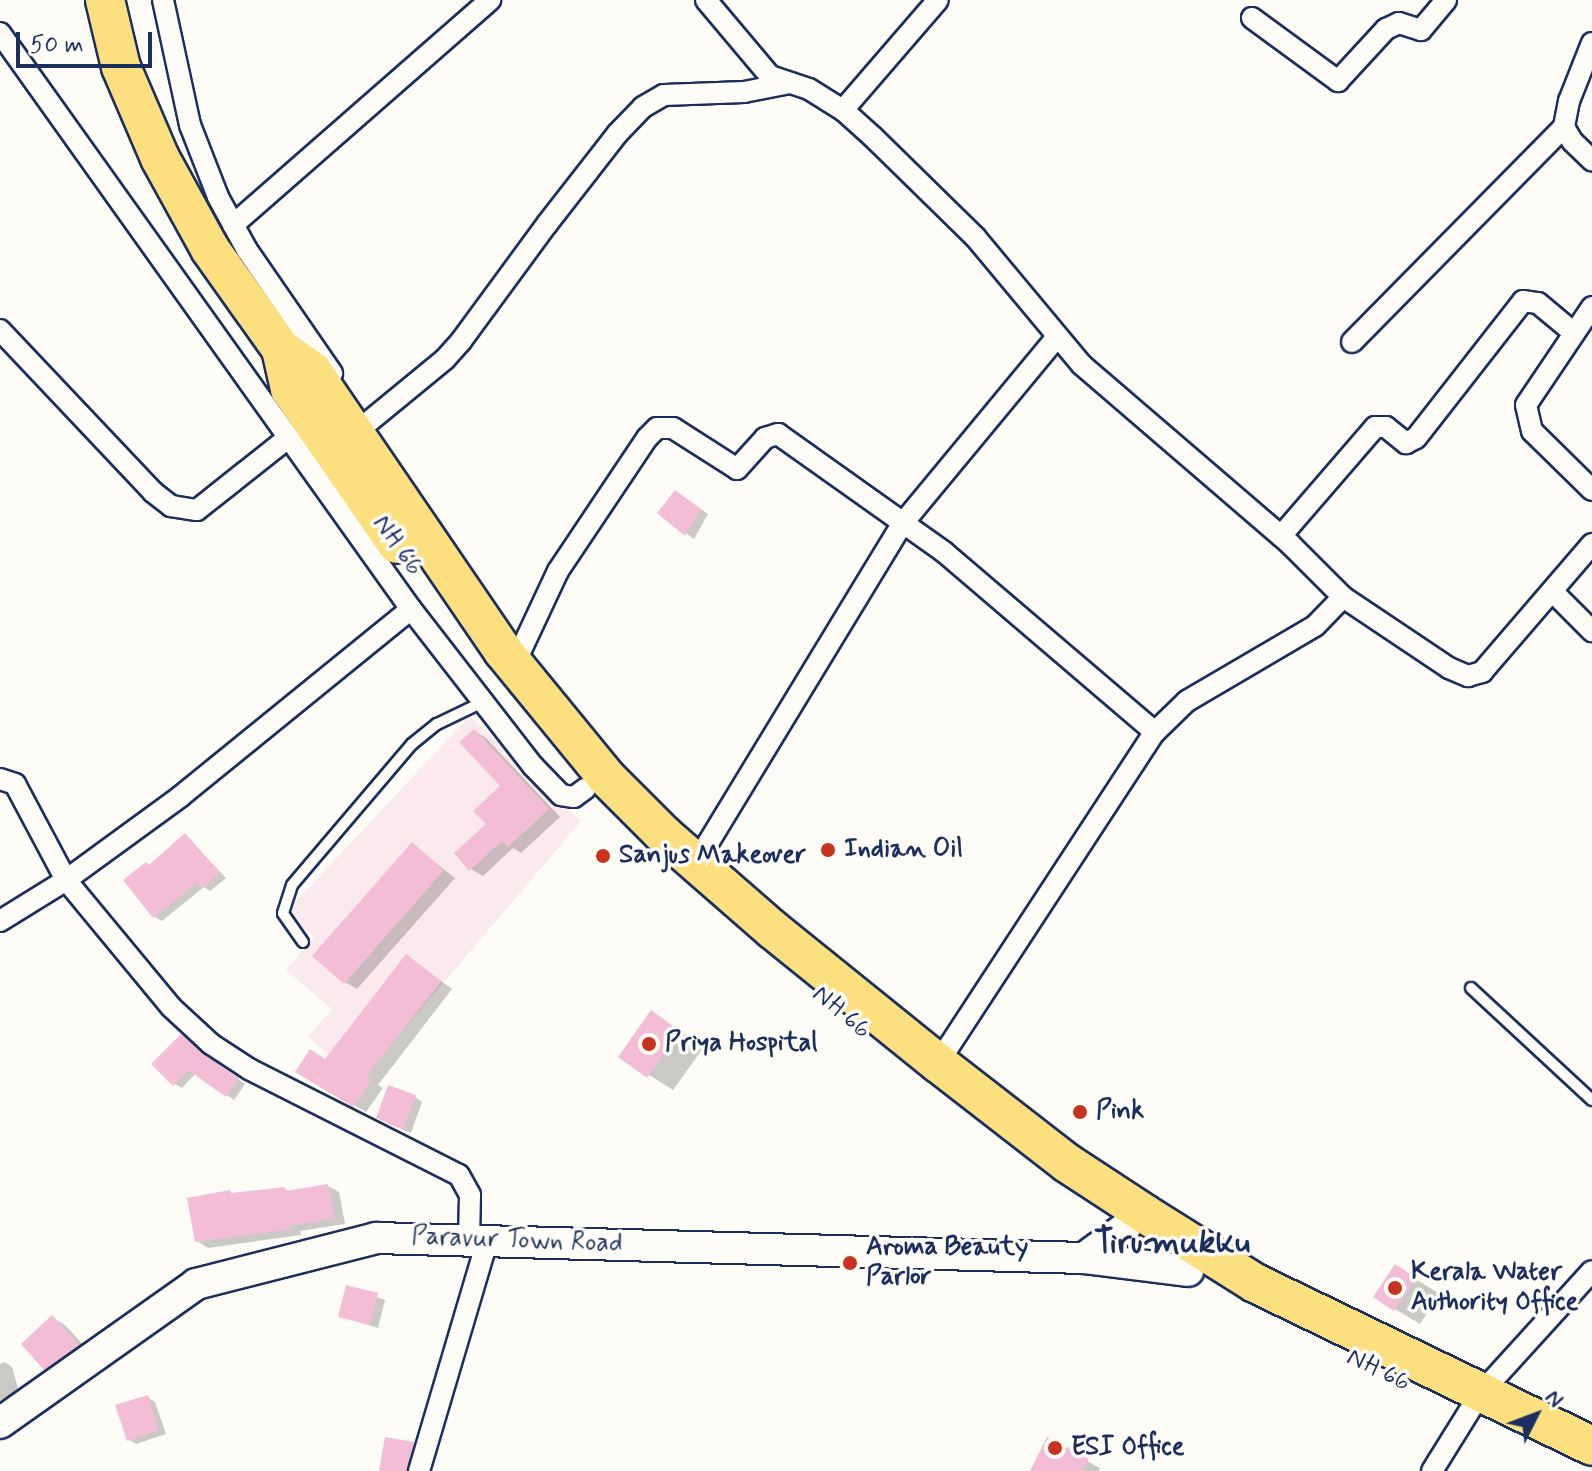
<!DOCTYPE html>
<html>
<head>
<meta charset="utf-8">
<style>
  body { margin:0 }
  #map { position:relative; width:1592px; height:1471px; overflow:hidden; background:#fdfcf7; font-family:Mynerve,sans-serif }
  div>[style] { position:absolute }
  .built>* { inset:0; background:#fae9ed }
  .shadow>* { inset:0; background:#0003 }
  .building>* { inset:0; background:#f3bdd6 }
  .roads { filter:drop-shadow(2px 0 #1b2f5e) drop-shadow(-2px 0 #1b2f5e) drop-shadow(0 2px #1b2f5e) drop-shadow(0 -2px #1b2f5e) }
  .lane>* { height:10px; margin:-5px; padding:0 5px; transform-origin:5px; border-radius:5px; background:#fdfcf7 }
  .street>* { height:20px; margin:-10px; padding:0 10px; transform-origin:10px; border-radius:10px; background:#fdfcf7 }
  .secondary>* { height:30px; margin:-15px; padding:0 15px; transform-origin:15px; border-radius:15px; background:#fdfcf7 }
  .highway>* { height:38px; margin:-19px; padding:0 19px; transform-origin:19px; border-radius:19px; background:#fce080 }
  .dots>* { width:22px; height:22px; translate:-50% -50%; box-sizing:border-box; border:4px solid #fdfcf7; border-radius:50% }
  span { translate:-50% -50%; white-space:nowrap; text-align:center; line-height:1.15; -webkit-text-stroke:7px #fdfcf7; paint-order:stroke }
  .street-label { font-size:26px; color:#1b2f5e }
  .poi-label { font-size:26px; color:#1b2f5e; font-weight:700 }
  .left { translate:0 -50%; text-align:left }
  .district-label { font-size:34px; color:#1b2f5e; font-weight:700 }
  .north { position:absolute; left:1496px; top:1375px; width:80px; height:80px; -webkit-text-stroke:6px #fdfcf7; paint-order:stroke; rotate:48deg; font-size:22px; font-weight:700; line-height:32px; text-align:center; color:#1b2f5e }
  .north::after { content:''; display:block; margin:auto; width:28px; height:36px; background:#1b2f5e; clip-path:polygon(50% 0,100% 100%,50% 72%,0 100%) }
  .scale { position:absolute; left:16px; top:32px; width:136px; height:36px; box-sizing:border-box; border:4px solid #1b2f5e; border-top:0; padding-left:10px; font-size:24px; line-height:28px; white-space:nowrap; color:#1b2f5e; -webkit-text-stroke:6px #fdfcf7; paint-order:stroke }
</style>
</head>
<body>
<div id="map">
  <div class="built">
    <i style="clip-path:polygon(470px 716px,581px 821px,360px 1081px,308px 1037px,332px 1009px,286px 970px,314px 937px,285px 913px)"></i>
  </div>
  <div class="shadow">
    <i style="clip-path:polygon(683px 497px,708px 514px,694px 539px,660px 513px)"></i>
    <i style="clip-path:polygon(474px 731px,486px 738px,560px 817px,521px 853px,513px 848px,483px 876px,471px 869px,503px 786px)"></i>
    <i style="clip-path:polygon(186px 836px,226px 878px,210px 891px,204px 887px,162px 921px,155px 917px,151px 866px)"></i>
    <i style="clip-path:polygon(413px 845px,455px 878px,357px 989px,345px 982px)"></i>
    <i style="clip-path:polygon(407px 957px,452px 989px,378px 1085px,383px 1088px,366px 1112px,298px 1071px,326px 1061px)"></i>
    <i style="clip-path:polygon(651px 1013px,704px 1047px,673px 1090px,621px 1057px)"></i>
    <i style="clip-path:polygon(181px 1036px,245px 1084px,234px 1100px,196px 1073px,182px 1088px,175px 1084px)"></i>
    <i style="clip-path:polygon(415px 1097px,422px 1102px,411px 1133px,386px 1122px)"></i>
    <i style="clip-path:polygon(328px 1186px,339px 1192px,345px 1224px,300px 1231px,301px 1235px,208px 1248px,197px 1241px,230px 1192px,235px 1195px,285px 1189px,290px 1192px)"></i>
    <i style="clip-path:polygon(1396px 1267px,1440px 1294px,1420px 1324px,1395px 1309px)"></i>
    <i style="clip-path:polygon(347px 1287px,385px 1300px,378px 1328px,340px 1316px)"></i>
    <i style="clip-path:polygon(53px 1318px,65px 1325px,90px 1352px,58px 1375px,45px 1368px)"></i>
    <i style="clip-path:polygon(5px 1362px,12px 1367px,20px 1395px,0 1400px,0 1364px)"></i>
    <i style="clip-path:polygon(147px 1397px,155px 1402px,166px 1434px,136px 1444px,128px 1439px)"></i>
    <i style="clip-path:polygon(1048px 1440px,1100px 1468px,1099px 1471px,1032px 1471px)"></i>
    <i style="clip-path:polygon(413px 1444px,421px 1449px,414px 1471px,381px 1471px)"></i>
  </div>
  <div class="building">
    <i style="clip-path:polygon(675px 490px,701px 509px,685px 536px,657px 513px)"></i>
    <i style="clip-path:polygon(474px 729px,549px 809px,508px 847px,502px 841px,469px 871px,454px 853px,486px 824px,473px 811px,500px 786px,459px 742px)"></i>
    <i style="clip-path:polygon(185px 833px,220px 873px,202px 888px,197px 883px,153px 918px,123px 880px,146px 862px,149px 865px)"></i>
    <i style="clip-path:polygon(412px 842px,444px 870px,344px 984px,312px 956px)"></i>
    <i style="clip-path:polygon(406px 954px,441px 981px,366px 1077px,372px 1079px,353px 1107px,295px 1072px,310px 1049px,325px 1059px)"></i>
    <i style="clip-path:polygon(651px 1010px,680px 1031px,647px 1078px,618px 1057px)"></i>
    <i style="clip-path:polygon(181px 1034px,204px 1055px,239px 1078px,226px 1097px,188px 1070px,173px 1086px,151px 1064px)"></i>
    <i style="clip-path:polygon(388px 1085px,416px 1095px,403px 1130px,376px 1118px)"></i>
    <i style="clip-path:polygon(328px 1184px,335px 1218px,290px 1226px,290px 1229px,195px 1242px,187px 1198px,230px 1190px,231px 1193px,285px 1187px,286px 1191px)"></i>
    <i style="clip-path:polygon(1395px 1264px,1416px 1278px,1394px 1311px,1373px 1297px)"></i>
    <i style="clip-path:polygon(346px 1285px,378px 1293px,370px 1325px,338px 1317px)"></i>
    <i style="clip-path:polygon(52px 1315px,79px 1345px,44px 1370px,21px 1344px)"></i>
    <i style="clip-path:polygon(148px 1395px,159px 1430px,127px 1441px,115px 1405px)"></i>
    <i style="clip-path:polygon(385px 1437px,414px 1442px,406px 1471px,379px 1471px)"></i>
    <i style="clip-path:polygon(1047px 1437px,1089px 1459px,1083px 1471px,1030px 1471px)"></i>
  </div>
  <div class="roads">
    <div class="lane">
      <i style="left:303px;top:942px;width:35px;rotate:-125deg"></i>
      <i style="left:283px;top:913px;width:29px;rotate:-72deg"></i>
      <i style="left:292px;top:885px;width:185px;rotate:-49.6deg"></i>
      <i style="left:412px;top:744px;width:32px;rotate:-39deg"></i>
      <i style="left:437px;top:724px;width:51px;rotate:-25.6deg"></i>
      <i style="left:1471px;top:988px;width:165px;rotate:42.8deg"></i>
    </div>
    <div class="street">
      <i style="left:163px;top:0;width:128px;rotate:77.8deg"></i>
      <i style="left:190px;top:125px;width:77px;rotate:68.7deg"></i>
      <i style="left:218px;top:197px;width:60px;rotate:61.3deg"></i>
      <i style="left:247px;top:250px;width:150px;rotate:55.4deg"></i>
      <i style="left:706px;top:0;width:99px;rotate:49.9deg"></i>
      <i style="left:770px;top:76px;width:41px;rotate:18.4deg"></i>
      <i style="left:809px;top:89px;width:40px;rotate:32deg"></i>
      <i style="left:843px;top:110px;width:40px;rotate:42deg"></i>
      <i style="left:873px;top:137px;width:144px;rotate:44.4deg"></i>
      <i style="left:976px;top:238px;width:165px;rotate:50.2deg"></i>
      <i style="left:1082px;top:365px;width:274px;rotate:40.7deg"></i>
      <i style="left:1290px;top:544px;width:75px;rotate:45deg"></i>
      <i style="left:1343px;top:597px;width:128px;rotate:33.8deg"></i>
      <i style="left:1449px;top:668px;width:21px;rotate:23deg"></i>
      <i style="left:1468px;top:676px;width:15px;rotate:-16deg"></i>
      <i style="left:1482px;top:672px;width:169px;rotate:-49.3deg"></i>
      <i style="left:1252px;top:18px;width:107px;rotate:36.2deg"></i>
      <i style="left:1338px;top:81px;width:71px;rotate:-47.3deg"></i>
      <i style="left:1386px;top:29px;width:14px;rotate:-25deg"></i>
      <i style="left:1399px;top:23px;width:23px;rotate:18deg"></i>
      <i style="left:1421px;top:30px;width:39px;rotate:-50deg"></i>
      <i style="left:0;top:33px;width:708px;rotate:54.49deg"></i>
      <i style="left:411px;top:609px;width:199px;rotate:52.2deg"></i>
      <i style="left:533px;top:766px;width:40px;rotate:46deg"></i>
      <i style="left:561px;top:795px;width:13px;rotate:9deg"></i>
      <i style="left:574px;top:797px;width:14px;rotate:-36deg"></i>
      <i style="left:1592px;top:43px;width:62px;rotate:111.6deg"></i>
      <i style="left:1569px;top:101px;width:26px;rotate:101deg"></i>
      <i style="left:1564px;top:127px;width:16px;rotate:60deg"></i>
      <i style="left:1572px;top:141px;width:28px;rotate:44deg"></i>
      <i style="left:843px;top:110px;width:145px;rotate:-49.2deg"></i>
      <i style="left:233px;top:225px;width:342px;rotate:-41.2deg"></i>
      <i style="left:1592px;top:307px;width:118px;rotate:124deg"></i>
      <i style="left:1526px;top:405px;width:27px;rotate:77deg"></i>
      <i style="left:1532px;top:431px;width:84px;rotate:44.5deg"></i>
      <i style="left:0;top:330px;width:223px;rotate:46.6deg"></i>
      <i style="left:153px;top:492px;width:23px;rotate:38deg"></i>
      <i style="left:171px;top:506px;width:26px;rotate:9deg"></i>
      <i style="left:197px;top:510px;width:117px;rotate:-38.4deg"></i>
      <i style="left:1352px;top:342px;width:302px;rotate:-45.4deg"></i>
      <i style="left:366px;top:424px;width:102px;rotate:-39.4deg"></i>
      <i style="left:445px;top:359px;width:24px;rotate:-48deg"></i>
      <i style="left:461px;top:341px;width:145px;rotate:-53.7deg"></i>
      <i style="left:547px;top:224px;width:114px;rotate:-52.1deg"></i>
      <i style="left:617px;top:134px;width:37px;rotate:-46deg"></i>
      <i style="left:643px;top:107px;width:24px;rotate:-30deg"></i>
      <i style="left:664px;top:95px;width:80px;rotate:-2.1deg"></i>
      <i style="left:744px;top:92px;width:47px;rotate:-11.1deg"></i>
      <i style="left:1281px;top:536px;width:144px;rotate:-49.2deg"></i>
      <i style="left:1375px;top:427px;width:11px"></i>
      <i style="left:1386px;top:427px;width:26px;rotate:39deg"></i>
      <i style="left:1406px;top:443px;width:11px;rotate:-27deg"></i>
      <i style="left:1416px;top:438px;width:174px;rotate:-52deg"></i>
      <i style="left:1523px;top:301px;width:15px;rotate:8deg"></i>
      <i style="left:1538px;top:303px;width:47px;rotate:39.8deg"></i>
      <i style="left:1552px;top:591px;width:57px;rotate:45deg"></i>
      <i style="left:514px;top:665px;width:104px;rotate:-64.9deg"></i>
      <i style="left:558px;top:571px;width:160px;rotate:-56.2deg"></i>
      <i style="left:647px;top:438px;width:14px;rotate:-45deg"></i>
      <i style="left:657px;top:428px;width:16px"></i>
      <i style="left:673px;top:428px;width:76px;rotate:32.6deg"></i>
      <i style="left:737px;top:469px;width:42px;rotate:-47.9deg"></i>
      <i style="left:765px;top:438px;width:14px;rotate:-17deg"></i>
      <i style="left:778px;top:434px;width:204px;rotate:35.4deg"></i>
      <i style="left:944px;top:552px;width:277px;rotate:40.5deg"></i>
      <i style="left:0;top:779px;width:16px;rotate:18deg"></i>
      <i style="left:15px;top:784px;width:109px;rotate:62deg"></i>
      <i style="left:66px;top:880px;width:165px;rotate:50.4deg"></i>
      <i style="left:171px;top:1007px;width:54px;rotate:42.8deg"></i>
      <i style="left:211px;top:1044px;width:45px;rotate:33.3deg"></i>
      <i style="left:249px;top:1069px;width:235px;rotate:26.8deg"></i>
      <i style="left:459px;top:1175px;width:23px;rotate:61deg"></i>
      <i style="left:470px;top:1195px;width:45px;rotate:91.3deg"></i>
      <i style="left:696px;top:863px;width:398px;rotate:-58.7deg"></i>
      <i style="left:903px;top:523px;width:241px;rotate:-50.4deg"></i>
      <i style="left:0;top:921px;width:78px;rotate:-31.8deg"></i>
      <i style="left:66px;top:880px;width:142px;rotate:-36.1deg"></i>
      <i style="left:181px;top:796px;width:296px;rotate:-39.1deg"></i>
      <i style="left:938px;top:1063px;width:396px;rotate:-56.8deg"></i>
      <i style="left:1155px;top:732px;width:45px;rotate:-44.1deg"></i>
      <i style="left:1187px;top:701px;width:148px;rotate:-30.4deg"></i>
      <i style="left:1315px;top:626px;width:40px;rotate:-46deg"></i>
      <i style="left:419px;top:1471px;width:240px;rotate:-73.5deg"></i>
      <i style="left:1432px;top:1471px;width:91px;rotate:-58.1deg"></i>
      <i style="left:1480px;top:1394px;width:166px;rotate:-47.7deg"></i>
    </div>
    <div class="secondary">
      <i style="left:1084px;top:1258px;width:51px;rotate:-36.2deg"></i>
      <i style="left:0;top:1423px;width:240px;rotate:-35.3deg"></i>
      <i style="left:196px;top:1284px;width:186px;rotate:-14.3deg"></i>
      <i style="left:376px;top:1238px;width:708px;rotate:1.62deg"></i>
      <i style="left:1084px;top:1258px;width:105px;rotate:7.1deg"></i>
    </div>
    <div class="highway">
      <i style="left:105px;top:0;width:69px;rotate:76.6deg"></i>
      <i style="left:121px;top:67px;width:99px;rotate:66.8deg"></i>
      <i style="left:160px;top:158px;width:104px;rotate:61.2deg"></i>
      <i style="left:210px;top:249px;width:123px;rotate:54.6deg"></i>
      <i style="left:281px;top:349px;width:38px;rotate:35deg"></i>
      <i style="left:312px;top:371px;width:339px;rotate:55.7deg"></i>
      <i style="left:503px;top:651px;width:163px;rotate:50.7deg"></i>
      <i style="left:606px;top:777px;width:81px;rotate:45deg"></i>
      <i style="left:663px;top:834px;width:146px;rotate:41.1deg"></i>
      <i style="left:773px;top:930px;width:212px;rotate:38.9deg"></i>
      <i style="left:938px;top:1063px;width:163px;rotate:37.8deg"></i>
      <i style="left:1067px;top:1163px;width:93px;rotate:33.2deg"></i>
      <i style="left:1145px;top:1214px;width:130px;rotate:32.1deg"></i>
      <i style="left:1255px;top:1283px;width:374px;rotate:25.8deg"></i>
      <i style="left:281px;top:349px;width:41px;rotate:77.3deg"></i>
      <i style="left:290px;top:389px;width:188px;rotate:55.4deg"></i>
    </div>
  </div>
  <div class="dots">
    <i style="left:828px;top:850px;background:#c8321e"></i>
    <i style="left:603px;top:856px;background:#c8321e"></i>
    <i style="left:649px;top:1044px;background:#c8321e"></i>
    <i style="left:1080px;top:1112px;background:#c8321e"></i>
    <i style="left:850px;top:1263px;background:#c8321e"></i>
    <i style="left:1395px;top:1288px;background:#c8321e"></i>
    <i style="left:1055px;top:1448px;background:#c8321e"></i>
  </div>
  <div class="street-label">
    <span style="left:397px;top:546px;rotate:55deg">NH 66</span>
    <span style="left:841px;top:1013px;rotate:40deg">NH 66</span>
    <span style="left:517px;top:1241px;rotate:2deg">Paravur Town Road</span>
    <span style="left:1378px;top:1371px;rotate:26deg">NH 66</span>
  </div>
  <div class="poi-label">
    <span class="left" style="left:844px;top:850px">Indian Oil</span>
    <span class="left" style="left:619px;top:856px">Sanjus Makeover</span>
    <span class="left" style="left:665px;top:1044px">Priya Hospital</span>
    <span class="left" style="left:1096px;top:1112px">Pink</span>
    <span class="left" style="left:866px;top:1263px">Aroma Beauty<br>Parlor</span>
    <span class="left" style="left:1411px;top:1288px">Kerala Water<br>Authority Office</span>
    <span class="left" style="left:1071px;top:1448px">ESI Office</span>
  </div>
  <div class="district-label">
    <span style="left:1172px;top:1243px">Tirumukku</span>
  </div>
  <div class="north">N</div>
  <div class="scale">50 m</div>
</div>
</body>
</html>
